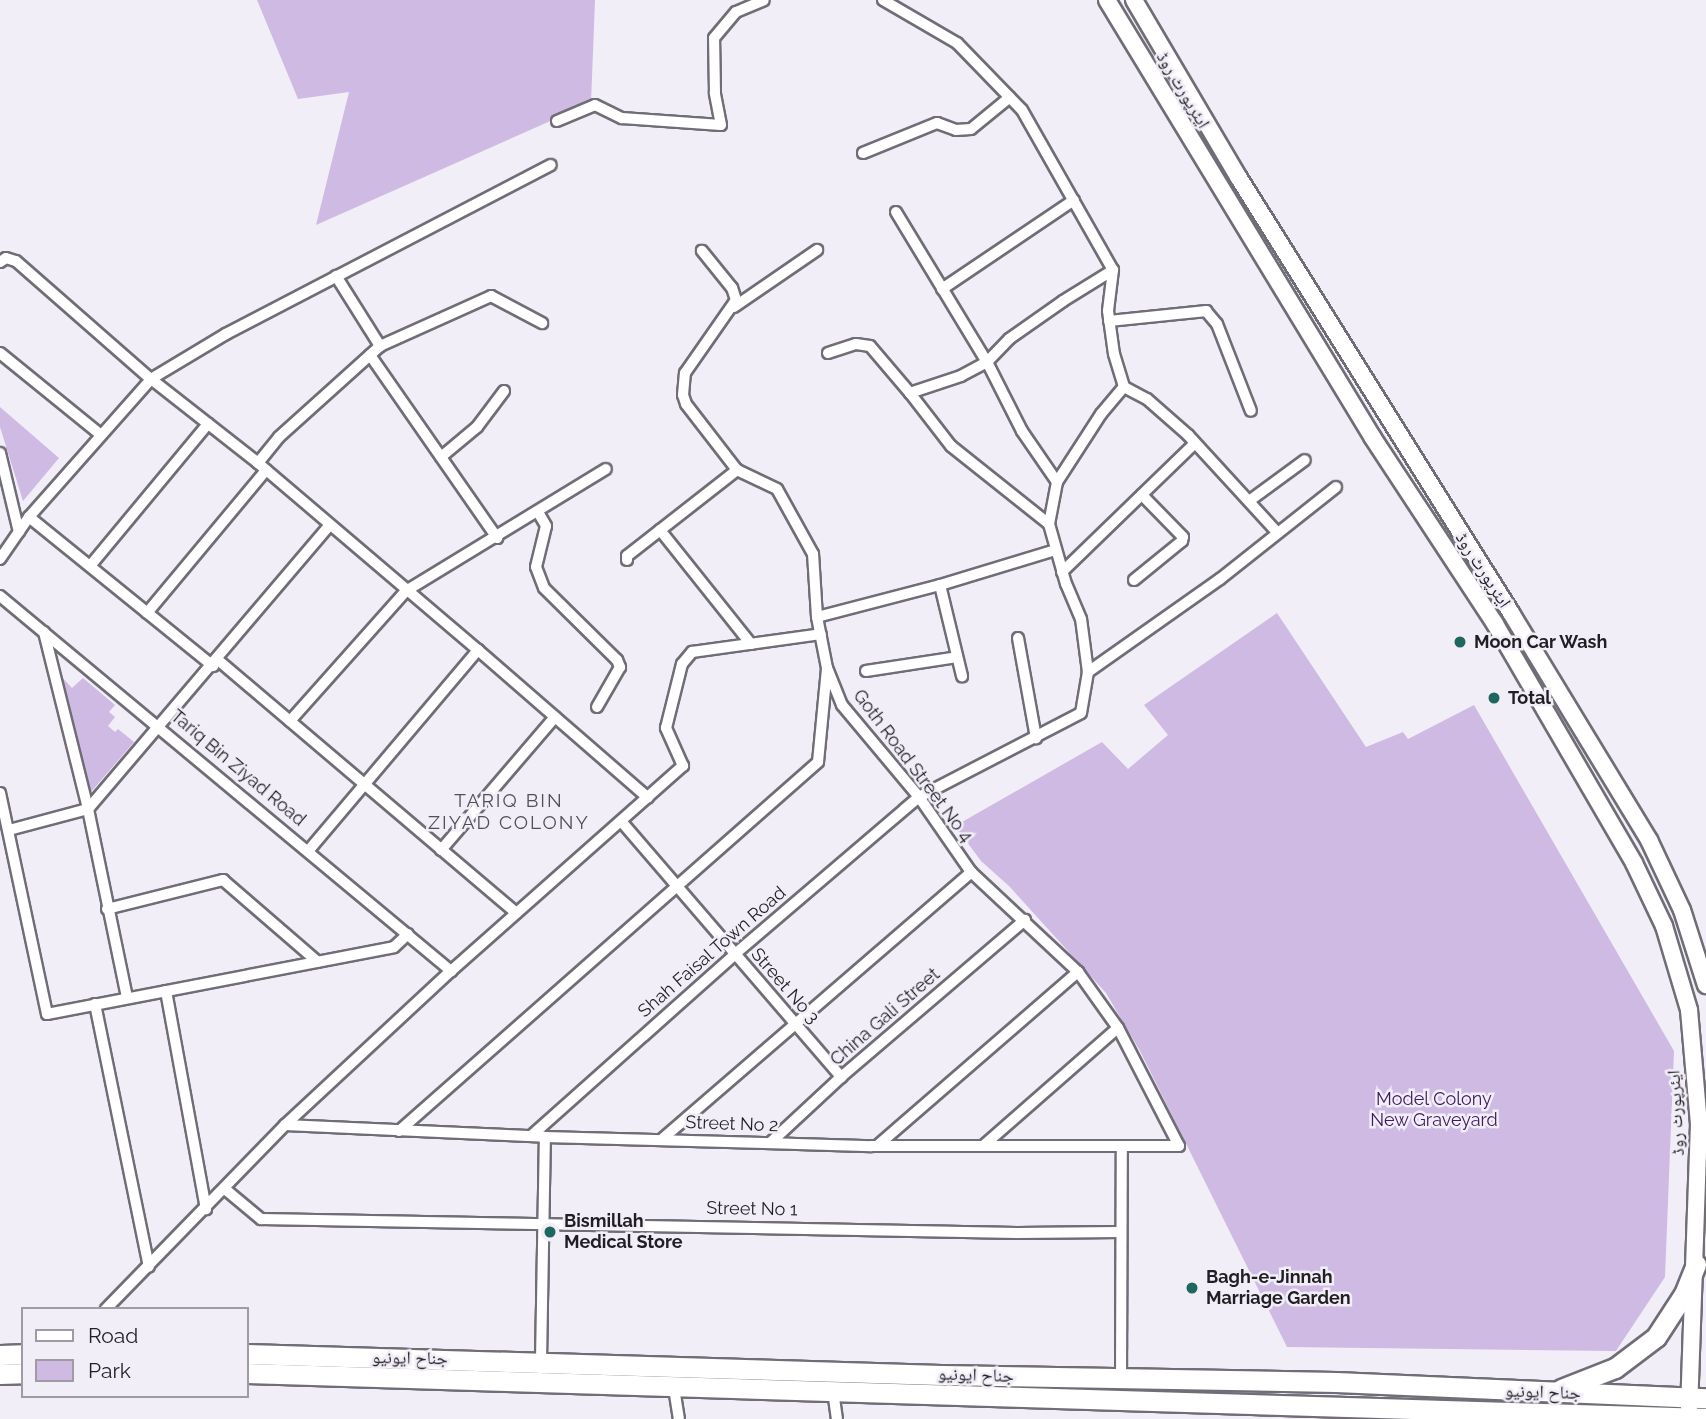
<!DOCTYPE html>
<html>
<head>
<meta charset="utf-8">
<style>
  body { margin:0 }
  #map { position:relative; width:1706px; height:1419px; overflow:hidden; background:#f2eef8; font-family:Raleway,"Noto Naskh Arabic",sans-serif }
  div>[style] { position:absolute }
  .green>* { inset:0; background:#cebae3 }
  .roads { filter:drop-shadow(2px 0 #716d76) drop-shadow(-2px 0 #716d76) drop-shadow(0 2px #716d76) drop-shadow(0 -2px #716d76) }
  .minor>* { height:10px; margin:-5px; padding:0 5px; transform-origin:5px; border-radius:5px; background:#fff }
  .secondary>* { height:16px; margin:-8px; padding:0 8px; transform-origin:8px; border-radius:8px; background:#fff }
  .trunk>* { height:19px; margin:-9.5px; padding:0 9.5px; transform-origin:9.5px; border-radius:9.5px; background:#fff }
  .dots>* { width:19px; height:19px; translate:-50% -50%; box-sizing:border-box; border:4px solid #f2eef8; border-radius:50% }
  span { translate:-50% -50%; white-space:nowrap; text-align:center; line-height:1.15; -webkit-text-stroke:5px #f2eef8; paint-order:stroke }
  .street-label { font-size:18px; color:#211f23 }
  .poi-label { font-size:18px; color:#211f23; font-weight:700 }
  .left { translate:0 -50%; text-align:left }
  .park-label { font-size:18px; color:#401a5d }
  .neighbourhood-label { font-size:19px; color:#534f58; letter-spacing:2px }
  .legend { position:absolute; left:21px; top:1307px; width:228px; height:91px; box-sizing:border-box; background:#f2eef8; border:2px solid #9e9ba3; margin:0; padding:9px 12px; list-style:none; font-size:21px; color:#211f23 }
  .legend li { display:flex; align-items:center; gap:14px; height:35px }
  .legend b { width:35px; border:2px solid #9e9ba3 }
</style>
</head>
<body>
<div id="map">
  <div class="green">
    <i style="clip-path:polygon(257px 0,595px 0,591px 103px,316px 225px,349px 92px,298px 99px)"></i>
    <i style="clip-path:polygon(0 407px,59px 458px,23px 501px,0 427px)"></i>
    <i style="clip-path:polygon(1277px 613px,1366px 747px,1403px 732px,1408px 739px,1474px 705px,1674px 1051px,1665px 1277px,1616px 1351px,1287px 1347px,1140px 1051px,1106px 993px,1009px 886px,981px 861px,955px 826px,1102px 742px,1128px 769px,1168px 735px,1144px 705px)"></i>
    <i style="clip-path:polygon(60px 675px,72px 688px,83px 678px,115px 705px,109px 712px,115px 717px,108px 726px,115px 732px,118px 729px,134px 742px,90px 793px)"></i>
  </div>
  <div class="roads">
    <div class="minor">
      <i style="left:883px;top:0;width:86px;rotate:30.2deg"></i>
      <i style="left:957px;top:43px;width:93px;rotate:45.9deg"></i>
      <i style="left:1022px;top:110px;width:184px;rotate:60.4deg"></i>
      <i style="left:557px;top:121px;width:41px;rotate:-22.8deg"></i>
      <i style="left:595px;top:105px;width:30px;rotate:26deg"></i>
      <i style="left:622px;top:118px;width:99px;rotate:4deg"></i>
      <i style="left:721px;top:125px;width:33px;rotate:-101deg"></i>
      <i style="left:715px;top:93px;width:55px;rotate:-91deg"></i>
      <i style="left:714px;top:38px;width:34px;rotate:-50deg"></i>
      <i style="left:736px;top:12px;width:30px;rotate:-23deg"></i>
      <i style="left:863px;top:153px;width:80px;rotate:-22.1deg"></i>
      <i style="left:937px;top:123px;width:20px;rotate:20deg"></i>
      <i style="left:956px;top:130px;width:15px;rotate:-4deg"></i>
      <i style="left:971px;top:129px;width:50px;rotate:-39.4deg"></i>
      <i style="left:896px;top:212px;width:175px;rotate:58.8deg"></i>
      <i style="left:987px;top:362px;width:30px;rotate:152deg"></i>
      <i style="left:961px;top:376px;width:54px;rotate:161.6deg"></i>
      <i style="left:910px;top:393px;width:67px;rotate:52.3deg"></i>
      <i style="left:951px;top:446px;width:125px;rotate:38.5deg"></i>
      <i style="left:0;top:262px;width:7px;rotate:-34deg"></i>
      <i style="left:6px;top:258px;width:10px;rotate:17deg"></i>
      <i style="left:16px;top:261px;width:179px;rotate:41.2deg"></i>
      <i style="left:151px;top:379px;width:136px;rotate:38.1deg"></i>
      <i style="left:258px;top:463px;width:289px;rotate:40.4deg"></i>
      <i style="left:478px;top:650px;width:225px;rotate:41deg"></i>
      <i style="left:336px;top:276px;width:83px;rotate:57.8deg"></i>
      <i style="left:942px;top:289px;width:159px;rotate:-34deg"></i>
      <i style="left:734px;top:307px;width:101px;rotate:-34.5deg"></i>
      <i style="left:1109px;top:321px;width:98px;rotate:-5.9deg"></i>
      <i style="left:1206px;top:311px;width:17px;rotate:50deg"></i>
      <i style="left:1217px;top:324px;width:93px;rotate:68.7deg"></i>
      <i style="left:0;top:353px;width:130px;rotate:39.1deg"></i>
      <i style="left:828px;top:353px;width:29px;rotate:-18deg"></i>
      <i style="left:856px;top:344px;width:14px;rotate:8deg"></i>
      <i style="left:870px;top:346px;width:62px;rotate:49.6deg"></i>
      <i style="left:370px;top:355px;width:223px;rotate:55.2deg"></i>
      <i style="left:0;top:453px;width:81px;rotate:76.5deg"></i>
      <i style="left:441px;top:457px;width:47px;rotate:-39.8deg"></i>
      <i style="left:477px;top:427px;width:45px;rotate:-53.1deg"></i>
      <i style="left:258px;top:463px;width:33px;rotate:-51deg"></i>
      <i style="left:279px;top:437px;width:136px;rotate:-42deg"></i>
      <i style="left:380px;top:346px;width:122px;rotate:-24.2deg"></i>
      <i style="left:491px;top:296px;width:58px;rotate:27.9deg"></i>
      <i style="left:1057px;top:482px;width:62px;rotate:-124.5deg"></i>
      <i style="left:1022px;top:431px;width:77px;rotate:-116.9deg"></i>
      <i style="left:987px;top:362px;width:32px;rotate:-46deg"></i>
      <i style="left:1009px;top:339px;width:66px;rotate:-35.1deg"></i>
      <i style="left:1063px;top:301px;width:59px;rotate:-31.8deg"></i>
      <i style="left:1113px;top:270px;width:41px;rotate:97deg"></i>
      <i style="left:1108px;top:311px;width:43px;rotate:82.1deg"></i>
      <i style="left:1114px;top:354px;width:34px;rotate:73deg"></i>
      <i style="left:1249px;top:501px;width:69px;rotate:-36.2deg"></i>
      <i style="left:538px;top:512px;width:16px;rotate:60deg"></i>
      <i style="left:546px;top:526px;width:42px;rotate:103.7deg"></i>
      <i style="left:536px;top:567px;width:22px;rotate:69deg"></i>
      <i style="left:544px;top:588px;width:103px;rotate:44.6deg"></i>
      <i style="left:617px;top:660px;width:8px;rotate:67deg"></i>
      <i style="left:620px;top:667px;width:46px;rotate:119.9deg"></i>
      <i style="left:29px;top:517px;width:237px;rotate:39deg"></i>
      <i style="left:660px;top:530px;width:146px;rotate:51.4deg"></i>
      <i style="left:0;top:559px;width:51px;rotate:-55.4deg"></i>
      <i style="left:29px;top:517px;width:184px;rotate:-48.5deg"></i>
      <i style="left:151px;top:379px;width:87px;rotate:-31deg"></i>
      <i style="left:226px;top:334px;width:366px;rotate:-27.5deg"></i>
      <i style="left:627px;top:560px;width:4px;rotate:-90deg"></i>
      <i style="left:627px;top:556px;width:140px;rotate:-38deg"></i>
      <i style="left:90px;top:566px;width:185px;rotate:-50.3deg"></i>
      <i style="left:1062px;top:572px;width:185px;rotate:-44.1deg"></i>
      <i style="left:1134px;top:580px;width:62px;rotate:-39.1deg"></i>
      <i style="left:1182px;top:541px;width:4px;rotate:-76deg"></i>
      <i style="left:1183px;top:537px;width:59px;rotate:-134.3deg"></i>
      <i style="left:940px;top:585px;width:94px;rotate:76.4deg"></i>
      <i style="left:0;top:596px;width:587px;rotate:39.74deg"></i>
      <i style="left:147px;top:613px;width:186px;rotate:-50.2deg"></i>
      <i style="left:817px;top:617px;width:127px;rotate:-14.6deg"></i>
      <i style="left:940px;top:585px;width:120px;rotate:-16.9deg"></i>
      <i style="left:44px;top:632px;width:182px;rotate:76deg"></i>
      <i style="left:88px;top:809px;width:193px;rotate:78.3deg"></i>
      <i style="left:1018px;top:638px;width:102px;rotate:79.8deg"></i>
      <i style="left:218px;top:660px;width:391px;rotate:40.3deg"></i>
      <i style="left:866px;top:671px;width:92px;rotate:-8.7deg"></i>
      <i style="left:1088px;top:672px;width:53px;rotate:-97.5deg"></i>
      <i style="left:1081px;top:619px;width:38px;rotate:-113deg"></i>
      <i style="left:1066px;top:584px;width:62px;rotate:-105.8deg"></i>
      <i style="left:1049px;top:524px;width:43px;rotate:-79.2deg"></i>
      <i style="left:1057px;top:482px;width:81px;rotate:-57.1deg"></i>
      <i style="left:1101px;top:414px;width:35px;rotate:-50deg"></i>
      <i style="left:1124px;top:387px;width:26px;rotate:28deg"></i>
      <i style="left:1147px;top:399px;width:55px;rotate:41.3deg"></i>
      <i style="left:1188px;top:435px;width:132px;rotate:47.5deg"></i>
      <i style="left:290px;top:721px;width:174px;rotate:-48.3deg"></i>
      <i style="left:406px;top:591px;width:234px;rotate:-31.4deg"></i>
      <i style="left:0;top:793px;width:226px;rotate:78deg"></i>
      <i style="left:47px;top:1014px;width:353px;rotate:-10.9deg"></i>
      <i style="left:394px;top:947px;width:19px;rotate:-43deg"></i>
      <i style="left:621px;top:821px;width:338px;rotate:49.3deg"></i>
      <i style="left:9px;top:830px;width:82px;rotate:-14.9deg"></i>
      <i style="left:88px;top:809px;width:372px;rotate:-49.6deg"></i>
      <i style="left:309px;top:850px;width:262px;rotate:-49.8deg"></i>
      <i style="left:441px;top:850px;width:175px;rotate:-49.4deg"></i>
      <i style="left:107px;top:909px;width:120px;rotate:-14deg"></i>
      <i style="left:223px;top:880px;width:125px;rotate:40.8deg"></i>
      <i style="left:166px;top:991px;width:222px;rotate:79.6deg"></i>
      <i style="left:95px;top:1004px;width:268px;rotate:78.4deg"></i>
      <i style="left:285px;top:1125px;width:260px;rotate:2.6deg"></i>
      <i style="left:545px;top:1137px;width:327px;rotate:1.6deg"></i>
      <i style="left:872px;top:1146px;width:307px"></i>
      <i style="left:1179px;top:1146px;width:133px;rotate:-117.3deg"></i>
      <i style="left:1118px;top:1028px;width:69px;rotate:-125.5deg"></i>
      <i style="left:1078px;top:972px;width:146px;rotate:-136.9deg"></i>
      <i style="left:971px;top:872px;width:91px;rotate:-124.7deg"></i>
      <i style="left:919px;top:797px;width:120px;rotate:-129.9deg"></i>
      <i style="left:842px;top:705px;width:40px;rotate:-112deg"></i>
      <i style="left:399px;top:1131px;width:558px;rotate:-41.37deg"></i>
      <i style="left:818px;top:762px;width:94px;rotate:-84.5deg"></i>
      <i style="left:827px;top:668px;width:52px;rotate:-101.1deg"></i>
      <i style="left:817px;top:617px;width:63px;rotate:-93.6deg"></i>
      <i style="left:813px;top:554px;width:74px;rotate:-119deg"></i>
      <i style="left:777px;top:489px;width:44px;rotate:-154.6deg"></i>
      <i style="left:737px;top:470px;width:83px;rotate:-127.7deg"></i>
      <i style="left:686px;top:404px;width:9px;rotate:-108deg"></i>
      <i style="left:683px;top:395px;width:22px;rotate:-85deg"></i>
      <i style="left:685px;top:373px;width:89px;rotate:-55.1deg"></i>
      <i style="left:736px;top:300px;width:13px;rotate:-108deg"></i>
      <i style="left:732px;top:288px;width:48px;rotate:-129deg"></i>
      <i style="left:531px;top:1136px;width:273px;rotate:-41.7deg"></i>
      <i style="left:735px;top:954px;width:242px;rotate:-40.5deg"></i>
      <i style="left:919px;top:797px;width:182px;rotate:-27.4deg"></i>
      <i style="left:1081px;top:713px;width:42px;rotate:-80.3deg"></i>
      <i style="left:1088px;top:672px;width:161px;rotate:-35.2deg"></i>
      <i style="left:1220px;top:579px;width:148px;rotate:-38.4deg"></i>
      <i style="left:661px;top:1140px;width:410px;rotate:-40.8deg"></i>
      <i style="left:770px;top:1143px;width:97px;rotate:-42.9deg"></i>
      <i style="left:841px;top:1077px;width:242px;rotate:-40.5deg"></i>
      <i style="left:877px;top:1146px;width:266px;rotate:-40.9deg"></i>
      <i style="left:983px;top:1146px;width:179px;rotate:-41.2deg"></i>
      <i style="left:225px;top:1189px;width:47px;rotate:39.8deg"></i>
      <i style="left:261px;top:1219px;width:756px;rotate:1.06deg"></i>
      <i style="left:1017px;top:1233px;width:103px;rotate:-0.6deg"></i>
      <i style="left:106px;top:1309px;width:257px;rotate:-45.8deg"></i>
      <i style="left:285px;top:1125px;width:226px;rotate:-42.9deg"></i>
      <i style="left:451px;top:971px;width:310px;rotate:-41.5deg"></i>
      <i style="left:683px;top:766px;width:42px;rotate:-114.1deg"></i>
      <i style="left:666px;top:728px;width:66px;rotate:-76deg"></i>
      <i style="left:682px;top:664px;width:16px;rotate:-50deg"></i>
      <i style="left:692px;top:652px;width:130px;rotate:-7.9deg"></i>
      <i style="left:541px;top:1361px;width:224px;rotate:-89deg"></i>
      <i style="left:1121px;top:1379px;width:233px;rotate:-89.8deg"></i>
      <i style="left:674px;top:1388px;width:31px;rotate:81deg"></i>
      <i style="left:833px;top:1391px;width:28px;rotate:82deg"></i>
    </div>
    <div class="secondary">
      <i style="left:1107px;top:0;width:512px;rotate:58.73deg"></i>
      <i style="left:1373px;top:438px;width:222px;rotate:56.7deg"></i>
      <i style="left:1495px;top:624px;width:276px;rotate:59.8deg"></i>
      <i style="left:1634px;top:863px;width:70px;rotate:64.5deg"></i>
      <i style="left:1664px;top:926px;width:88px;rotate:73.4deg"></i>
      <i style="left:1689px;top:1010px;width:114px;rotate:85deg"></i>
      <i style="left:1699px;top:1124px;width:284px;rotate:92deg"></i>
      <i style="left:1134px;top:0;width:207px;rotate:59.5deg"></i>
      <i style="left:1239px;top:178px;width:513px;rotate:57.98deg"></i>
      <i style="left:1511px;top:613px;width:266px;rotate:58.7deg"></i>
      <i style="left:1649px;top:840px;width:77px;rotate:64.8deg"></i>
      <i style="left:1682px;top:910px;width:79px;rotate:72.3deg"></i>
    </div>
    <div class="trunk">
      <i style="left:247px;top:1354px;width:694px;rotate:1.73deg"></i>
      <i style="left:941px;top:1375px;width:395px;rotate:1deg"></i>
      <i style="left:1336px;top:1382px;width:370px;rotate:2.5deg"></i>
      <i style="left:0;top:1355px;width:23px;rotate:-2deg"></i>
      <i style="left:247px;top:1373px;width:1460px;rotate:1.77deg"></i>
      <i style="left:0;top:1374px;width:23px;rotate:-2deg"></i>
      <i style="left:1561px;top:1389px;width:58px;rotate:-21.3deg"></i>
      <i style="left:1615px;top:1368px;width:51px;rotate:-37.1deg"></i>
      <i style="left:1656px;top:1337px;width:51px;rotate:-56.9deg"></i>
      <i style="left:1684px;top:1294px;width:32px;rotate:-68deg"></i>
    </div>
  </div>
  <div class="dots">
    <i style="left:1460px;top:642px;background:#1e675e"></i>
    <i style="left:1494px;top:698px;background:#1e675e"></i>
    <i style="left:550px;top:1232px;background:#1e675e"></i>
    <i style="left:1192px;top:1288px;background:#1e675e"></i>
  </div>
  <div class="street-label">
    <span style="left:1183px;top:90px;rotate:59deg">ایئرپورٹ روڈ</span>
    <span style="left:1483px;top:570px;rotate:57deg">ایئرپورٹ روڈ</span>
    <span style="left:913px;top:766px;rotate:53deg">Goth Road Street No 4</span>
    <span style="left:238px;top:768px;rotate:40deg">Tariq Bin Ziyad Road</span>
    <span style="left:712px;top:952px;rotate:-41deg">Shah Faisal Town Road</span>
    <span style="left:785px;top:986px;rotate:49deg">Street No 3</span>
    <span style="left:885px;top:1017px;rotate:-41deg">China Gali Street</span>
    <span style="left:1676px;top:1113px;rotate:-93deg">ایئرپورٹ روڈ</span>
    <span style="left:732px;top:1124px;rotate:2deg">Street No 2</span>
    <span style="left:752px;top:1209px;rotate:1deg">Street No 1</span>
    <span style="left:410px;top:1358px;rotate:1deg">جناح ایونیو</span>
    <span style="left:976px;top:1375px;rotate:2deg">جناح ایونیو</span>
    <span style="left:1543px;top:1392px;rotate:2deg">جناح ایونیو</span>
  </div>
  <div class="poi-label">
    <span class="left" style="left:1474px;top:642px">Moon Car Wash</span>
    <span class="left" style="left:1508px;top:698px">Total</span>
    <span class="left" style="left:564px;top:1232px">Bismillah<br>Medical Store</span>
    <span class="left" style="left:1206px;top:1288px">Bagh-e-Jinnah<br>Marriage Garden</span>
  </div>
  <div class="park-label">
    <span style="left:1434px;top:1110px">Model Colony<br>New Graveyard</span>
  </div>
  <div class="neighbourhood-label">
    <span style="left:509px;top:812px">TARIQ BIN<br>ZIYAD COLONY</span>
  </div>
  <ul class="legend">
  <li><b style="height:9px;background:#fff"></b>Road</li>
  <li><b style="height:19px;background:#cebae3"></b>Park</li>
  </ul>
</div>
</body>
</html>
